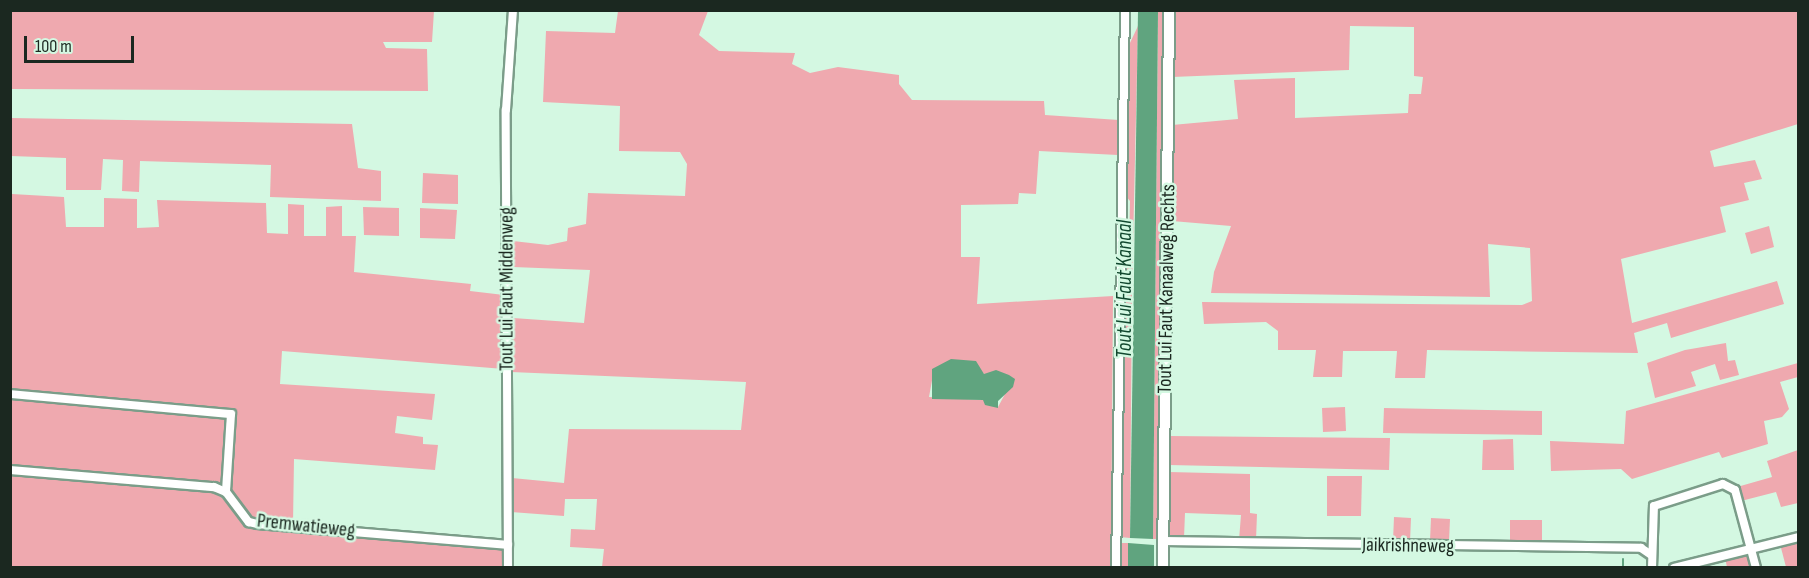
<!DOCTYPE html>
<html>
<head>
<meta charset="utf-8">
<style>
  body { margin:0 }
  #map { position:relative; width:1809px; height:578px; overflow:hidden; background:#d4f8e2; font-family:"Sofia Sans Condensed",sans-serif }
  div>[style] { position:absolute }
  .green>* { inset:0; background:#efa9af }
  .water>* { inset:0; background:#60a47f }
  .stream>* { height:2px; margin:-1px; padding:0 1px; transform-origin:1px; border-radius:1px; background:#60a47f }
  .roads { filter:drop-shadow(2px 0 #7b9d89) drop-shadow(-2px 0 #7b9d89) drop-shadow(0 2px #7b9d89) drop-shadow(0 -2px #7b9d89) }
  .street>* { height:8px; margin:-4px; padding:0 4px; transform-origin:4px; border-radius:4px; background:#fff }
  .secondary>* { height:10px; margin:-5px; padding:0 5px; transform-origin:5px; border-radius:5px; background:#fff }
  span { translate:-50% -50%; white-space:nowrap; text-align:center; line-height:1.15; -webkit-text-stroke:5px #d4f8e2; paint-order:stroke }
  .street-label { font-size:20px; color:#1b2820 }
  .water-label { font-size:21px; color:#11472e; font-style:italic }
  .frame { position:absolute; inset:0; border:12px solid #1b2820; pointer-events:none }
  .scale { position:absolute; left:24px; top:36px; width:110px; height:27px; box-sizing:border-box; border:3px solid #1b2820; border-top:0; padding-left:8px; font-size:18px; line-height:21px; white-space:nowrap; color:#1b2820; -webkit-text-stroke:4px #d4f8e2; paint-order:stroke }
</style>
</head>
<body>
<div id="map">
  <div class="green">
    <i style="clip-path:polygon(11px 10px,434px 11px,432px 42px,383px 42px,386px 48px,427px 49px,428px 91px,11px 89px)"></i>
    <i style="clip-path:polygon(1166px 10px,1161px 539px,1153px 539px,1158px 11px)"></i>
    <i style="clip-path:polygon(evenodd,618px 11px,708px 11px,699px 35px,719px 51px,795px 53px,792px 64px,810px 73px,838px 67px,899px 75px,899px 84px,912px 100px,1044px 101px,1045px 115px,1119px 120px,1118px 155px,1039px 151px,1036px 194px,1019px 193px,1018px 204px,961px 205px,961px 257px,980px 257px,977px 304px,1113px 296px,1111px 567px,602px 567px,604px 549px,570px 547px,571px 529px,595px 530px,597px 499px,565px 499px,564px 516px,511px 512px,512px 478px,564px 483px,569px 429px,741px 430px,746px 382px,511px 372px,513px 318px,584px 323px,590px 270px,513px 267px,513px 241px,548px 245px,567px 241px,568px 228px,586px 224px,588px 193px,685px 196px,687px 164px,680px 152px,619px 151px,620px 106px,543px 102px,546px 31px,615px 33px,618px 11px,976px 366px,984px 374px,992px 374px,1005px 394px,998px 407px,984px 400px,929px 397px,933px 375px,976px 366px)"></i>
    <i style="clip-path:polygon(1172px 11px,1798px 11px,1798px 124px,1710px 151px,1714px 167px,1755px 160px,1762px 179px,1744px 183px,1749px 200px,1720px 207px,1726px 232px,1621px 259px,1632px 323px,1777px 281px,1784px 304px,1671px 338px,1667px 323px,1634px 333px,1638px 353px,1427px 350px,1425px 378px,1395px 378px,1397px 351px,1343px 351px,1342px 377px,1313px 377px,1316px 350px,1278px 350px,1278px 331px,1266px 322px,1204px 324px,1202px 302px,1522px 305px,1532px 301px,1530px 248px,1488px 244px,1490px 297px,1211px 293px,1214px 272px,1231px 226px,1172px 221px,1172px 125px,1238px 119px,1234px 80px,1295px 78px,1295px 118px,1408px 113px,1409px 94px,1421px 94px,1423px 77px,1414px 76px,1414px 27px,1350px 26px,1349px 70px,1172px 77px)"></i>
    <i style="clip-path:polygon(1138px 26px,1132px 291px,1130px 538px,1120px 537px,1124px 254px,1129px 252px,1130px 201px,1126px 196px,1129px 45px)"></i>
    <i style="clip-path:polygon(11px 118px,352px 124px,358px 168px,381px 171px,381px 201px,270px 197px,271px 165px,140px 161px,139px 192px,122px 191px,123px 160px,103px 159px,101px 190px,66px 190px,66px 158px,11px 156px)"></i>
    <i style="clip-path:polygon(423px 173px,458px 175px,458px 204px,422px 203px)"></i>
    <i style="clip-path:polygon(12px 194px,64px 197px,66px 227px,104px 227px,104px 198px,137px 199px,137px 228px,159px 227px,157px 200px,266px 203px,267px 233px,288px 234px,288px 204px,304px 205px,304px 236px,326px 236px,326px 207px,342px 206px,342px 236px,356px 236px,354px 272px,471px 284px,470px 291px,504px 295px,504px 369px,282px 351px,280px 384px,435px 394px,432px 420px,397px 416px,395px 433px,423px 437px,423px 444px,438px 445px,435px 470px,294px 459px,293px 524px,250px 518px,230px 490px,237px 411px,11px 391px)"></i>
    <i style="clip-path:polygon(363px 207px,399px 208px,399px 236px,364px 235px)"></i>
    <i style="clip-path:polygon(420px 208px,457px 210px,455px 239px,420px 238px)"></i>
    <i style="clip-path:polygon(1769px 226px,1774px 247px,1751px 254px,1745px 233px)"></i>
    <i style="clip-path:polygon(1726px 343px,1728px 361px,1735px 360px,1739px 375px,1720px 380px,1715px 364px,1691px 372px,1696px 386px,1655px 398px,1647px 363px,1685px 350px)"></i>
    <i style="clip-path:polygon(1798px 363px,1798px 377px,1780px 382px,1789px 409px,1782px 417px,1764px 421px,1768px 444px,1722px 458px,1719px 452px,1632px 479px,1621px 469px,1551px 471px,1550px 441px,1624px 444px,1626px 411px)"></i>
    <i style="clip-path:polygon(10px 397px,228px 417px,223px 484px,11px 466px)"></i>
    <i style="clip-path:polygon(1345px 407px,1346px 431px,1323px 432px,1322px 408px)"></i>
    <i style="clip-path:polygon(1384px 408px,1542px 411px,1542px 435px,1383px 433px)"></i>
    <i style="clip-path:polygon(1170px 436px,1390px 438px,1389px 470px,1169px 465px)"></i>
    <i style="clip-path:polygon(1513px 439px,1514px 470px,1482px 470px,1483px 440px)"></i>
    <i style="clip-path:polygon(1798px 450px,1798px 503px,1781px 507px,1776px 492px,1741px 501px,1737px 487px,1772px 477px,1767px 461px)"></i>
    <i style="clip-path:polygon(1169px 472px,1250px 474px,1250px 513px,1257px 514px,1256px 540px,1239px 540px,1241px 515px,1185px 513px,1184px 538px,1167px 537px)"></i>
    <i style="clip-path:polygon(10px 473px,214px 490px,249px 525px,505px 547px,505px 567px,11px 567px)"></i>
    <i style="clip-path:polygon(1327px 476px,1362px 476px,1361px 516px,1327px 516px)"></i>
    <i style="clip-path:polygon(1394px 517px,1411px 518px,1410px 542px,1393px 541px)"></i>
    <i style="clip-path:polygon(1431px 518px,1450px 519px,1449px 541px,1430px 541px)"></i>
    <i style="clip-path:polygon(1510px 520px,1542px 520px,1542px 544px,1510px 544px)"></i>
    <i style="clip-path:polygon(1798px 540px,1798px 567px,1786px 567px,1780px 544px)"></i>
    <i style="clip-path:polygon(1119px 543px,1128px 543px,1128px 567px,1119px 568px)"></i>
    <i style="clip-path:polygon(1750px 552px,1754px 567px,1727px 567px,1725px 558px)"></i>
  </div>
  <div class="water">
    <i style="clip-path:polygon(1138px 11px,1158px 11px,1153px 539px,1130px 538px)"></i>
    <i style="clip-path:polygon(951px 359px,976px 361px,984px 374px,996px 370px,1009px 375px,1015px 379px,1013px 387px,998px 401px,998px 408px,985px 405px,983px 400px,932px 399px,932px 369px)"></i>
    <i style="clip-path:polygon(1128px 543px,1154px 545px,1154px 567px,1128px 567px)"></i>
  </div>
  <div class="stream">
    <i style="left:1623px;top:568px;width:9px;rotate:-90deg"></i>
  </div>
  <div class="roads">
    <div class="street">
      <i style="left:10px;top:394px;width:222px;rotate:5.2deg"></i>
      <i style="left:231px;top:414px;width:78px;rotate:93.7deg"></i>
      <i style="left:10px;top:470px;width:205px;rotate:4.8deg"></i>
      <i style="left:214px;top:487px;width:13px;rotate:23deg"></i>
      <i style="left:226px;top:492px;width:38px;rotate:53deg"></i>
      <i style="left:249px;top:522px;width:9px;rotate:13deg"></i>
      <i style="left:258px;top:524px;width:251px;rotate:4.8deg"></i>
      <i style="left:1164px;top:541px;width:477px;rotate:0.8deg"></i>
      <i style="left:1641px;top:548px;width:11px;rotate:34deg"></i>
      <i style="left:508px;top:568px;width:458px;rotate:-90.3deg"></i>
      <i style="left:506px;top:110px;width:100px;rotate:-86deg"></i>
      <i style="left:1116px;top:568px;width:558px;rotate:-89.08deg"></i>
      <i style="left:1652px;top:568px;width:62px;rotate:-88.2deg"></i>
      <i style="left:1654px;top:506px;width:72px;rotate:-17.7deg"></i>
      <i style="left:1723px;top:484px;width:13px;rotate:27deg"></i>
      <i style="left:1735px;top:490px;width:81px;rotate:74.9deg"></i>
      <i style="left:1674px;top:568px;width:128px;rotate:-14deg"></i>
    </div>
    <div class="secondary">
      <i style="left:1163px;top:568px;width:558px;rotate:-89.38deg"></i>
    </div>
  </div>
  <div class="street-label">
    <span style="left:507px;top:289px;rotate:-90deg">Tout Lui Faut Middenweg</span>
    <span style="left:1167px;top:289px;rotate:-89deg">Tout Lui Faut Kanaalweg Rechts</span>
    <span style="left:306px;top:526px;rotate:6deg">Premwatieweg</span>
    <span style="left:1408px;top:546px;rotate:1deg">Jaikrishneweg</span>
  </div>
  <div class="water-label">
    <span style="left:1125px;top:289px;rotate:-90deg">Tout Lui Faut Kanaal</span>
  </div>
  <div class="frame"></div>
  <div class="scale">100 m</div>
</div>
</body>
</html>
